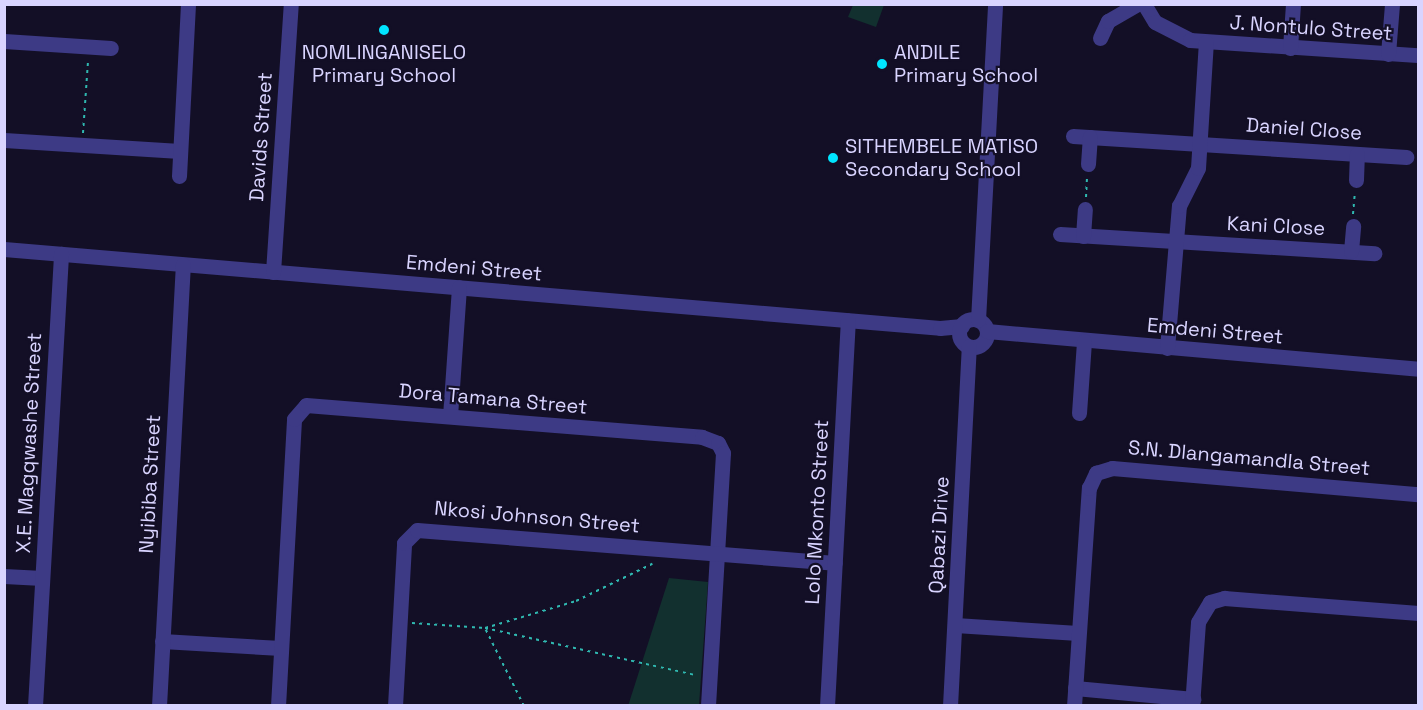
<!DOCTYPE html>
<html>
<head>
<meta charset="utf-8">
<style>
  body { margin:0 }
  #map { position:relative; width:1423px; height:710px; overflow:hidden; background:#130f26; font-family:"Space Grotesk",sans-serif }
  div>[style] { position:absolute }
  .green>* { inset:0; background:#12302f }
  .path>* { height:2px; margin-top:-1px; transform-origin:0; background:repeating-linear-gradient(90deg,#2fb8b0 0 3px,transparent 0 7.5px) }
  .minor>* { height:15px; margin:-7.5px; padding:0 7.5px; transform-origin:7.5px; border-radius:7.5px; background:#3d3a85 }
  .minor>.ring { margin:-7.5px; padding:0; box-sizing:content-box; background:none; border:15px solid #3d3a85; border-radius:50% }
  .dots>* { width:16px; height:16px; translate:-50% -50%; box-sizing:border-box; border:3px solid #130f26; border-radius:50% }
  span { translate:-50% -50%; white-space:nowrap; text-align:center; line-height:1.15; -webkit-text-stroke:4.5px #130f26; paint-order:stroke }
  .street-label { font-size:20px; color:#d9d4ff }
  .poi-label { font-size:20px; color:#d9d4ff }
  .left { translate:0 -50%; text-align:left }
  .frame { position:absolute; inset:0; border:6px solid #d9d4ff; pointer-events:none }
</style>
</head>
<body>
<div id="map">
  <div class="green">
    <i style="clip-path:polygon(853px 5px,884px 5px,876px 27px,848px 17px)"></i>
    <i style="clip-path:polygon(669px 578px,708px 582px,699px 705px,628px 706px)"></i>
  </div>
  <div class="path">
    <i style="left:83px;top:133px;width:72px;rotate:-86deg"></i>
    <i style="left:1086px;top:197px;width:21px;rotate:-87deg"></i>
    <i style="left:1353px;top:214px;width:21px;rotate:-85deg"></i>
    <i style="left:412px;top:623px;width:73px;rotate:3.9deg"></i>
    <i style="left:485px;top:628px;width:95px;rotate:-16.5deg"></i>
    <i style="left:576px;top:601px;width:85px;rotate:-26deg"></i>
    <i style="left:524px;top:706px;width:87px;rotate:-116.6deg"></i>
    <i style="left:485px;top:628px;width:216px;rotate:12.6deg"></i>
  </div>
  <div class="minor">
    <i style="left:1144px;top:4px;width:21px;rotate:59deg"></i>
    <i style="left:1155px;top:22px;width:39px;rotate:27deg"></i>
    <i style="left:1190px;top:40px;width:228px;rotate:3.8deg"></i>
    <i style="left:1100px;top:38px;width:19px;rotate:-65deg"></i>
    <i style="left:1108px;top:21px;width:34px;rotate:-30deg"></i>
    <i style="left:4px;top:41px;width:107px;rotate:3.7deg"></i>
    <i style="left:1290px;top:48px;width:44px;rotate:-86.1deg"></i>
    <i style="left:1388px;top:54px;width:50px;rotate:-85.4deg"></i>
    <i style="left:1073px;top:136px;width:334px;rotate:3.6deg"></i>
    <i style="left:4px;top:140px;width:176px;rotate:3.6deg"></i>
    <i style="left:1088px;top:164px;width:27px;rotate:-86deg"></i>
    <i style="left:179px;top:176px;width:172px;rotate:-87deg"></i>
    <i style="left:1356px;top:180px;width:26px;rotate:-88deg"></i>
    <i style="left:1060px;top:234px;width:315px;rotate:3.5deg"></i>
    <i style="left:1083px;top:236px;width:27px;rotate:-86deg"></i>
    <i style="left:4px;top:249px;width:939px;rotate:4.82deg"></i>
    <i style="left:940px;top:328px;width:22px;rotate:-5deg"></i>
    <i style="left:1351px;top:251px;width:25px;rotate:-85deg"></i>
    <i style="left:273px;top:272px;width:269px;rotate:-86.2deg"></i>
    <i class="ring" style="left:959px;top:319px;width:13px;height:13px"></i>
    <i style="left:978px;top:320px;width:316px;rotate:-86.9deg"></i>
    <i style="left:987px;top:331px;width:433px;rotate:5deg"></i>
    <i style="left:1167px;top:348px;width:143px;rotate:-85.2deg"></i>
    <i style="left:1179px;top:206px;width:42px;rotate:-63.4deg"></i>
    <i style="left:1198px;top:168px;width:126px;rotate:-86.4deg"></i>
    <i style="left:1079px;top:413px;width:72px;rotate:-86deg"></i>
    <i style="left:450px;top:416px;width:129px;rotate:-86deg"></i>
    <i style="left:4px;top:576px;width:38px;rotate:3deg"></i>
    <i style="left:955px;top:625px;width:123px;rotate:3.7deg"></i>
    <i style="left:162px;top:641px;width:119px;rotate:3.4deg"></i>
    <i style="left:1075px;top:688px;width:119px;rotate:5.3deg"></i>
    <i style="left:35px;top:706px;width:453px;rotate:-86.7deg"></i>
    <i style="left:159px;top:706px;width:442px;rotate:-86.9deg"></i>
    <i style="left:278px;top:706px;width:287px;rotate:-86.8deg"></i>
    <i style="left:294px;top:419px;width:18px;rotate:-49deg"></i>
    <i style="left:306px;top:405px;width:397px;rotate:4.6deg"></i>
    <i style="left:702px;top:437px;width:17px;rotate:21deg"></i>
    <i style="left:718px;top:443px;width:11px;rotate:63deg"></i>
    <i style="left:723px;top:453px;width:253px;rotate:93.4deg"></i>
    <i style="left:395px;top:706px;width:163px;rotate:-86.8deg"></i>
    <i style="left:404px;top:543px;width:18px;rotate:-45deg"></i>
    <i style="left:417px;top:530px;width:419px;rotate:4.5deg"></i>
    <i style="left:827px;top:706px;width:386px;rotate:-86.9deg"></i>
    <i style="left:950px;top:706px;width:360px;rotate:-87deg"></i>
    <i style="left:1074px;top:706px;width:219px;rotate:-86.1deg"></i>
    <i style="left:1089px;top:488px;width:17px;rotate:-65deg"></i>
    <i style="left:1096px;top:473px;width:17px;rotate:-17deg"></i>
    <i style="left:1112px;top:468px;width:307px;rotate:4.9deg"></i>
    <i style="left:1192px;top:706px;width:84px;rotate:-85.9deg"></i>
    <i style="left:1198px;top:622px;width:23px;rotate:-59deg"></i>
    <i style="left:1210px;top:602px;width:15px;rotate:-16deg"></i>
    <i style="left:1224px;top:598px;width:195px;rotate:4.4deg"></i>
  </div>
  <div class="dots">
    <i style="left:384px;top:30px;background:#00e5ff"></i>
    <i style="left:882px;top:64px;background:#00e5ff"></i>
    <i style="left:833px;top:158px;background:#00e5ff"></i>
  </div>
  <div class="street-label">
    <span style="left:1311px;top:28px;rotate:4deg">J. Nontulo Street</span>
    <span style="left:1304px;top:129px;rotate:4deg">Daniel Close</span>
    <span style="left:261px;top:137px;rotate:-86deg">Davids Street</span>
    <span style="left:1276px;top:226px;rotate:3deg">Kani Close</span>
    <span style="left:474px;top:268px;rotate:5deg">Emdeni Street</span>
    <span style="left:1215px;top:331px;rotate:5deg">Emdeni Street</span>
    <span style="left:493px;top:399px;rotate:5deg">Dora Tamana Street</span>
    <span style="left:29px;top:443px;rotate:-87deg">X.E. Magqwashe Street</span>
    <span style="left:1249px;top:458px;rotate:5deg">S.N. Dlangamandla Street</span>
    <span style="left:150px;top:484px;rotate:-87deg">Nyibiba Street</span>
    <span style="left:817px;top:512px;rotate:-87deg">Lolo Mkonto Street</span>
    <span style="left:537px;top:517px;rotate:5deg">Nkosi Johnson Street</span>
    <span style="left:939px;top:535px;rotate:-87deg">Qabazi Drive</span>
  </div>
  <div class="poi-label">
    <span style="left:384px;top:64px">NOMLINGANISELO<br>Primary School</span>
    <span class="left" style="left:894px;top:64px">ANDILE<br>Primary School</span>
    <span class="left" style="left:845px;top:158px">SITHEMBELE MATISO<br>Secondary School</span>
  </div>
  <div class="frame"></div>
</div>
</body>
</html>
